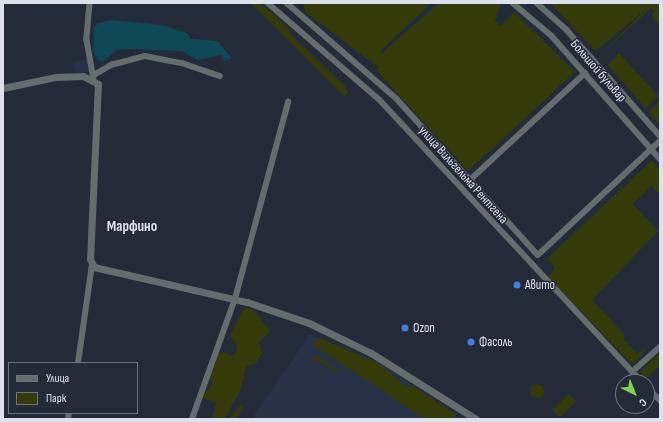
<!DOCTYPE html>
<html>
<head>
<meta charset="utf-8">
<style>
  body { margin:0 }
  #map { position:relative; width:663px; height:422px; overflow:hidden; background:#232b39; font-family:"Sofia Sans Condensed",sans-serif }
  div>[style] { position:absolute }
  .built>* { inset:0; background:#283246 }
  .green>* { inset:0; background:#343b09 }
  .round { border-radius:50% }
  .water>* { inset:0; background:#0e4856 }
  .minor>* { height:5.5px; margin:-2.75px; padding:0 2.75px; transform-origin:2.75px; border-radius:2.75px; background:#636d6d }
  .tertiary>* { height:7px; margin:-3.5px; padding:0 3.5px; transform-origin:3.5px; border-radius:3.5px; background:#636d6d }
  .dots>* { width:11px; height:11px; translate:-50% -50%; box-sizing:border-box; border:2px solid #232b39; border-radius:50% }
  span { translate:-50% -50%; white-space:nowrap; text-align:center; line-height:1.15; -webkit-text-stroke:3px #232b39; paint-order:stroke }
  .street-label { font-size:13px; color:#dce1eb }
  .poi-label { font-size:13px; color:#dce1eb }
  .left { translate:0 -50%; text-align:left }
  .quarter-label { font-size:15px; color:#dce1eb; font-weight:700 }
  .frame { position:absolute; inset:0; border:4px solid #dce1eb; pointer-events:none }
  .legend { position:absolute; left:8px; top:362px; width:130px; height:52px; box-sizing:border-box; background:#232b39; border:1px solid #6d7480; margin:0; padding:5px 7px; list-style:none; font-size:12px; color:#dce1eb }
  .legend li { display:flex; align-items:center; gap:8px; height:20px }
  .legend b { width:20px; border:1px solid #6d7480 }
  .north { position:absolute; left:615px; top:374px; width:40px; height:40px; box-sizing:border-box; background:#232b39; border:1px solid #6d7480; border-radius:50%; rotate:137deg; font-size:11px; font-weight:700; line-height:16px; text-align:center; color:#dce1eb }
  .north::after { content:''; display:block; margin:auto; width:14px; height:18px; background:#82d04f; clip-path:polygon(50% 0,100% 100%,50% 72%,0 100%) }
</style>
</head>
<body>
<div id="map">
  <div class="built">
    <i style="clip-path:polygon(88px 59px,89px 72px,75px 73px,73px 62px)"></i>
    <i style="clip-path:polygon(310px 334px,380px 363px,462px 419px,252px 419px)"></i>
  </div>
  <div class="green">
    <i style="clip-path:polygon(251px 3px,260px 3px,288px 27px,292px 36px,344px 85px,348px 93px,345px 97px)"></i>
    <i style="clip-path:polygon(295px 3px,431px 3px,381px 50px,381px 54px,439px 3px,501px 3px,495px 21px,501px 26px,514px 12px,575px 72px,468px 171px,376px 70px,378px 67px,305px 12px,304px 4px)"></i>
    <i style="clip-path:polygon(550px 3px,660px 3px,660px 26px,652px 17px,654px 11px,651px 8px,600px 55px,649px 6px,596px 51px)"></i>
    <i style="clip-path:polygon(619px 53px,658px 96px,645px 108px,608px 65px)"></i>
    <i style="clip-path:polygon(660px 101px,660px 121px,657px 122px,648px 112px)"></i>
    <i style="clip-path:polygon(652px 160px,660px 170px,660px 195px,651px 186px,633px 204px,658px 231px,592px 300px,625px 335px,624px 339px,637px 354px,650px 345px,633px 365px,548px 277px,555px 268px,547px 259px)"></i>
    <i style="clip-path:polygon(247px 308px,253px 309px,270px 331px,259px 342px,262px 353px,256px 363px,246px 367px,241px 389px,228px 413px,224px 419px,212px 419px,216px 402px,203px 398px,203px 395px,212px 386px,211px 375px,219px 353px,225px 352px,231px 356px,236px 353px,237px 344px,230px 336px,242px 311px)"></i>
    <i style="clip-path:polygon(320px 338px,379px 364px,408px 388px,411px 385px,456px 414px,453px 419px,425px 419px,312px 344px)"></i>
    <i style="clip-path:polygon(660px 353px,660px 366px,647px 377px,642px 377px,642px 370px)"></i>
    <i style="clip-path:polygon(309px 356px,319px 357px,338px 370px,338px 376px,337px 372px)"></i>
    <i class="round" style="left:530px;top:384px;width:14px;height:14px"></i>
    <i style="clip-path:polygon(568px 394px,576px 401px,560px 417px,552px 410px)"></i>
    <i style="clip-path:polygon(241px 405px,244px 406px,236px 419px,229px 419px)"></i>
  </div>
  <div class="water">
    <i style="clip-path:polygon(113px 20px,161px 25px,187px 33px,191px 39px,217px 41px,232px 58px,224px 61px,222px 55px,198px 60px,182px 51px,131px 49px,116px 50px,103px 62px,97px 59px,93px 51px,94px 28px,98px 23px)"></i>
  </div>
  <div class="minor">
    <i style="left:90px;top:3px;width:37px;rotate:95deg"></i>
    <i style="left:87px;top:40px;width:39px;rotate:80deg"></i>
    <i style="left:268px;top:3px;width:148px;rotate:40.9deg"></i>
    <i style="left:380px;top:100px;width:385px;rotate:47.1deg"></i>
    <i style="left:287px;top:3px;width:146px;rotate:41.1deg"></i>
    <i style="left:397px;top:99px;width:210px;rotate:47.9deg"></i>
    <i style="left:538px;top:255px;width:167px;rotate:-43.1deg"></i>
    <i style="left:513px;top:3px;width:51px;rotate:40.2deg"></i>
    <i style="left:552px;top:36px;width:164px;rotate:48.7deg"></i>
    <i style="left:537px;top:3px;width:40px;rotate:42deg"></i>
    <i style="left:567px;top:30px;width:141px;rotate:48.7deg"></i>
    <i style="left:94px;top:75px;width:20px;rotate:-30deg"></i>
    <i style="left:111px;top:65px;width:35px;rotate:-15deg"></i>
    <i style="left:145px;top:56px;width:38px;rotate:11deg"></i>
    <i style="left:182px;top:63px;width:40px;rotate:18.9deg"></i>
    <i style="left:470px;top:180px;width:157px;rotate:-42.9deg"></i>
    <i style="left:78px;top:363px;width:99px;rotate:-81.9deg"></i>
    <i style="left:632px;top:372px;width:38px;rotate:-42deg"></i>
    <i style="left:647px;top:387px;width:18px;rotate:45deg"></i>
    <i style="left:68px;top:419px;width:6px;rotate:-81deg"></i>
    <i style="left:192px;top:419px;width:127px;rotate:-70.3deg"></i>
    <i style="left:235px;top:299px;width:204px;rotate:-74.9deg"></i>
  </div>
  <div class="tertiary">
    <i style="left:3px;top:88px;width:53px;rotate:-11.9deg"></i>
    <i style="left:55px;top:77px;width:28px;rotate:-2deg"></i>
    <i style="left:83px;top:76px;width:17px;rotate:28deg"></i>
    <i style="left:98px;top:84px;width:175px;rotate:92.6deg"></i>
    <i style="left:90px;top:259px;width:9px;rotate:63deg"></i>
    <i style="left:94px;top:267px;width:157px;rotate:12.9deg"></i>
    <i style="left:247px;top:302px;width:65px;rotate:18.7deg"></i>
    <i style="left:309px;top:323px;width:69px;rotate:25.8deg"></i>
    <i style="left:371px;top:353px;width:124px;rotate:32.2deg"></i>
  </div>
  <div class="dots">
    <i style="left:517px;top:285px;background:#3f7fe0"></i>
    <i style="left:405px;top:328px;background:#3f7fe0"></i>
    <i style="left:471px;top:342px;background:#3f7fe0"></i>
  </div>
  <div class="street-label">
    <span style="left:598px;top:71px;rotate:49deg">Большой бульвар</span>
    <span style="left:463px;top:175px;rotate:48deg">улица Вильгельма Рентгена</span>
  </div>
  <div class="poi-label">
    <span class="left" style="left:525px;top:285px">Авито</span>
    <span class="left" style="left:413px;top:328px">Ozon</span>
    <span class="left" style="left:479px;top:342px">Фасоль</span>
  </div>
  <div class="quarter-label">
    <span style="left:132px;top:227px">Марфино</span>
  </div>
  <div class="frame"></div>
  <ul class="legend">
  <li><b style="height:5px;background:#636d6d"></b>Улица</li>
  <li><b style="height:11px;background:#343b09"></b>Парк</li>
  </ul>
  <div class="north">С</div>
</div>
</body>
</html>
